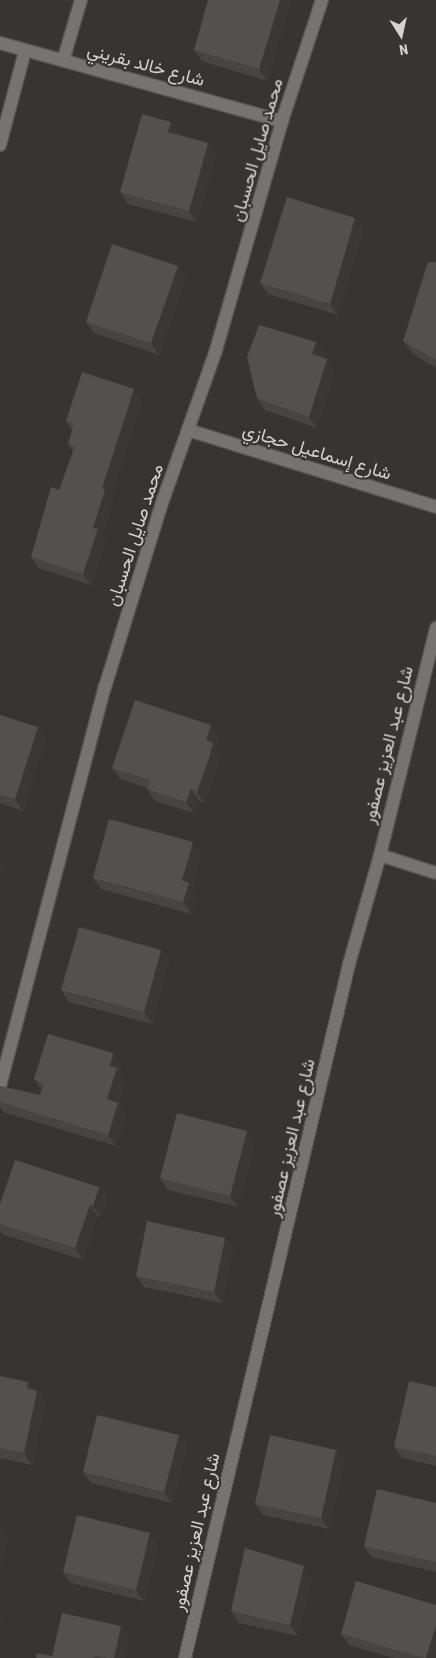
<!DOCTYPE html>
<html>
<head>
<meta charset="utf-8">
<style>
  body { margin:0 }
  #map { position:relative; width:436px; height:1658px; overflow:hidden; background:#373432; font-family:"Roboto Condensed",Vazirmatn,sans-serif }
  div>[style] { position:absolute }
  .roads { filter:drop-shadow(1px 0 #565351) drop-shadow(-1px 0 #565351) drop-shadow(0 1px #565351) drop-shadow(0 -1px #565351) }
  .minor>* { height:12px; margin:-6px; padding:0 6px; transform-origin:6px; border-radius:6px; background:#767371 }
  .wall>* { inset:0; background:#474542 }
  .shaded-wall>* { inset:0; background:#3a3836 }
  .building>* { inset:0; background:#53504d }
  span { translate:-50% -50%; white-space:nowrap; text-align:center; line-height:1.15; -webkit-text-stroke:4px #373432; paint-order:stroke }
  .street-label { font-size:18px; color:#d5d3d2 }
  .north { position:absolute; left:376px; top:10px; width:50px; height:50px; -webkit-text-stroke:4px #373432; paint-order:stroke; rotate:170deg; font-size:14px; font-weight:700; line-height:20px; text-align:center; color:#d5d3d2 }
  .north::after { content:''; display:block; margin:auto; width:18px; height:22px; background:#d5d3d2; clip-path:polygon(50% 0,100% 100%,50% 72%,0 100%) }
</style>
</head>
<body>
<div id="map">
  <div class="roads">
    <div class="minor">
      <i style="left:0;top:43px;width:293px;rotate:15.5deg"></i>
      <i style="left:63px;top:61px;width:64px;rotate:-73.6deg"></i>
      <i style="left:0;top:145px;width:97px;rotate:-75.1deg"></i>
      <i style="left:188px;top:430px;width:260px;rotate:17.2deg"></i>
      <i style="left:380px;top:855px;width:59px;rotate:17.8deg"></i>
      <i style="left:0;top:1086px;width:413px;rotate:-75.3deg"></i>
      <i style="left:105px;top:687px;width:196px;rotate:-72.8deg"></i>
      <i style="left:163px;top:500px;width:159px;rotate:-70.5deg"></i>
      <i style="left:216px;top:350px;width:238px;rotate:-73.9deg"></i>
      <i style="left:282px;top:121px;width:127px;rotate:-71.7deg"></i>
      <i style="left:185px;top:1658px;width:713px;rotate:-76.7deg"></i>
      <i style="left:349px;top:964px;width:113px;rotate:-74.1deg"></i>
      <i style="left:380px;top:855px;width:234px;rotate:-76.1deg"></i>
    </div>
  </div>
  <div class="wall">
    <i style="clip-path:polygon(291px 0,267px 81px,202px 61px,194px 50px)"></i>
    <i style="clip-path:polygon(179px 133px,178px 135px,208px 143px,216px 155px,197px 222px,128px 204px,120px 192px)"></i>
    <i style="clip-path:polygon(363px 230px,338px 315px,268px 294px,260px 283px)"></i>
    <i style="clip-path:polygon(436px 262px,436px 368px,413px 354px,403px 341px)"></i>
    <i style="clip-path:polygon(178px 266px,186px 277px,159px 355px,94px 333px,86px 322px)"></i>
    <i style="clip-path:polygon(316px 342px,324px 354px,322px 357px,327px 359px,335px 370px,317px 428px,265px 410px,257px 398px)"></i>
    <i style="clip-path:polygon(142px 401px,111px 497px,113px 501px,102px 536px,106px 541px,91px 585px,38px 568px,31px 557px,59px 490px,73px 452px,68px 444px,72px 430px,66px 421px)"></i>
    <i style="clip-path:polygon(0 715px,46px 739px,23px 811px,0 803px)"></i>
    <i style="clip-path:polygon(211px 725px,219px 737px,216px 746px,221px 754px,205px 803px,199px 801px,194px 813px,155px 801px,147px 789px,147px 788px,120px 779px,112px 768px)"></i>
    <i style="clip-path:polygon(201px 853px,192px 887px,196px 894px,191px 914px,101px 889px,93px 878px)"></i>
    <i style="clip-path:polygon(161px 950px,169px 961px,152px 1024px,69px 1002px,61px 990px)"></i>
    <i style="clip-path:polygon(113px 1053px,121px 1065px,119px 1071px,125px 1079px,118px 1102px,126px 1114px,116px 1146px,3px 1112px,0 1107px,0 1086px,40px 1095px,41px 1090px,34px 1079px)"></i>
    <i style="clip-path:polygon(255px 1142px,238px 1207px,168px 1190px,160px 1178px)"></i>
    <i style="clip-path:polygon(99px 1187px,107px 1198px,101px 1217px,98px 1216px,83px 1260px,2px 1234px,0 1231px,0 1204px)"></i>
    <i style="clip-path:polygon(225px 1238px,233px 1249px,222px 1303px,144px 1287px,136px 1276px)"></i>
    <i style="clip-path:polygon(0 1376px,28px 1382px,34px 1390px,37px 1391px,45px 1402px,32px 1465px,0 1458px)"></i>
    <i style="clip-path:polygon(436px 1387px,436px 1466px,402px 1458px,394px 1447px)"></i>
    <i style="clip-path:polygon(179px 1435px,187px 1447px,172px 1503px,91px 1483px,83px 1472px)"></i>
    <i style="clip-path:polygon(336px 1450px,344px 1461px,329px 1529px,263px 1515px,255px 1504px)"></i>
    <i style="clip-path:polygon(436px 1503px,436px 1572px,372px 1557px,364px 1546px)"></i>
    <i style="clip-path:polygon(158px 1545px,144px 1601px,71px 1583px,63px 1572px)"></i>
    <i style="clip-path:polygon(312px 1577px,298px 1636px,239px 1623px,231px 1611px)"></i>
    <i style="clip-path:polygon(121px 1626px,129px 1638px,125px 1658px,36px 1658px,52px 1656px)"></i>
    <i style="clip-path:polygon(341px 1634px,436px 1658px,393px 1658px,349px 1645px)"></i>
  </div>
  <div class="shaded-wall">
    <i style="clip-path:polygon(280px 0,291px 0,267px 81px,259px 69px)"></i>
    <i style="clip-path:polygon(171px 122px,179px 133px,176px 144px,168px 132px)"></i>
    <i style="clip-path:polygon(208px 143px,216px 155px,197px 222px,189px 211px)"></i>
    <i style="clip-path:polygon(355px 218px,363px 230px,338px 315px,330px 304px)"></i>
    <i style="clip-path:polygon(178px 266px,186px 277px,159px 355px,151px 343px)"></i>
    <i style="clip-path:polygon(316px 342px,324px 354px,320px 366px,312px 354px)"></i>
    <i style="clip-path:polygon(327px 359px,335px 370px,317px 428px,309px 417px)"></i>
    <i style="clip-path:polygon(134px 389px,142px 401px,111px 497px,113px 501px,102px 536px,106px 541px,91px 585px,83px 574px,102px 488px)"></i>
    <i style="clip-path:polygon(211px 725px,219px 737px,216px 746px,221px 754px,205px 803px,197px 792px,206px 740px)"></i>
    <i style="clip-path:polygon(38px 727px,46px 739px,23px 811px,15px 799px)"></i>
    <i style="clip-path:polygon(191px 789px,199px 801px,194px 813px,186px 802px)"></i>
    <i style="clip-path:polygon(193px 842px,201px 853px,192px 887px,196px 894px,191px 914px,183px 902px,182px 880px)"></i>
    <i style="clip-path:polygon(0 865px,3px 869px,0 879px)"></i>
    <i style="clip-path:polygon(161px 950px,169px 961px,152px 1024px,144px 1012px)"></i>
    <i style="clip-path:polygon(113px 1053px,121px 1065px,119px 1071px,125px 1079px,115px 1110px,107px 1099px,110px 1066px)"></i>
    <i style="clip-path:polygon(118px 1103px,126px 1114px,116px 1146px,108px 1135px)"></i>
    <i style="clip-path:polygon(247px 1131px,255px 1142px,238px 1207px,230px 1196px)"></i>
    <i style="clip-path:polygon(99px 1187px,107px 1198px,101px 1217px,93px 1206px)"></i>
    <i style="clip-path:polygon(90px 1205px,98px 1216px,83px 1260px,75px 1248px)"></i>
    <i style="clip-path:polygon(225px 1238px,233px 1249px,222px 1303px,214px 1292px)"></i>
    <i style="clip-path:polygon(28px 1382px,36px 1394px,27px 1388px)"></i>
    <i style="clip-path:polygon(37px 1391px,45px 1402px,32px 1465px,24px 1453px)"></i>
    <i style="clip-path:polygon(179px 1435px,187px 1447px,172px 1503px,164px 1492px)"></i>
    <i style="clip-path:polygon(336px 1450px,344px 1461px,329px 1529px,321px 1518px)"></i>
    <i style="clip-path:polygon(1px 1526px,9px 1538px,1px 1566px,0 1565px,0 1530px)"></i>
    <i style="clip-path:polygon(150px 1533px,158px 1545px,144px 1601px,136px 1590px)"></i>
    <i style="clip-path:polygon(304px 1566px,312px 1577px,298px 1636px,290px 1625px)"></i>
    <i style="clip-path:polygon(0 1613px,2px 1616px,0 1624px)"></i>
    <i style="clip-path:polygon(436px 1625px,436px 1658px,426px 1658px)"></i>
    <i style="clip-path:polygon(121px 1626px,129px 1638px,125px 1658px,114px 1658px)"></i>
  </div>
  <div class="building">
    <i style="clip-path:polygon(208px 0,280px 0,259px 69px,194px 50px)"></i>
    <i style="clip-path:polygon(142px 114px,171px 122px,168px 132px,208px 143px,189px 211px,120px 192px)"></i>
    <i style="clip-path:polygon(287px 197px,355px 218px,330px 304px,260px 283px)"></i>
    <i style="clip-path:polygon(112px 244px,178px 266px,151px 343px,86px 322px)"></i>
    <i style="clip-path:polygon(428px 262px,436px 262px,436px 360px,403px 341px)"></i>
    <i style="clip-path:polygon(259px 325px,316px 342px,312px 354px,327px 359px,309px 417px,257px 398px,247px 357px)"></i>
    <i style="clip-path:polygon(82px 372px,134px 389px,102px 488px,105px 490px,93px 528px,98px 529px,83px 574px,31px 557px,51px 487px,59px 490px,75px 446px,68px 444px,74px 424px,66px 421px)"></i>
    <i style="clip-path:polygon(135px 700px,211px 725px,206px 740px,213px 743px,209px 758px,197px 792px,191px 789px,186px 802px,147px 789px,150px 780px,112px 768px)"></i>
    <i style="clip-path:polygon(0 715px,38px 727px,15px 799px,0 794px)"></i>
    <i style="clip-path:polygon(109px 819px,193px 842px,182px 880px,189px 883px,183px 902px,93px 878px)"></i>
    <i style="clip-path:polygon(79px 927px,161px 950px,144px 1012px,61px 990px)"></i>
    <i style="clip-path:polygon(48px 1034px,113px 1053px,110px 1066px,117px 1068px,107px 1099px,118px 1103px,108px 1135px,0 1102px,0 1086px,40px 1095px,44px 1084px,34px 1079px)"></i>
    <i style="clip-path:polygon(177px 1113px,247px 1131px,230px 1196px,160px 1178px)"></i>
    <i style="clip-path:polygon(15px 1160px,99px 1187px,93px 1206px,90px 1205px,75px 1248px,0 1224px,0 1204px)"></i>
    <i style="clip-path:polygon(147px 1221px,225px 1238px,214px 1292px,136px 1276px)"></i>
    <i style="clip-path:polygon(0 1376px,28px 1382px,27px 1388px,37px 1391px,24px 1453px,0 1448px)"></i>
    <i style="clip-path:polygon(409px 1381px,436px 1387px,436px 1456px,394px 1447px)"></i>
    <i style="clip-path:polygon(97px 1415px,179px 1435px,164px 1492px,83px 1472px)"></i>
    <i style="clip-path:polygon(270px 1435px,336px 1450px,321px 1518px,255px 1504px)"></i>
    <i style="clip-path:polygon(377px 1489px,436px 1503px,436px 1562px,364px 1546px)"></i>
    <i style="clip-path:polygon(77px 1515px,150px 1533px,136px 1590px,63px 1572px)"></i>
    <i style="clip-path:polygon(245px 1548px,304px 1566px,290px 1625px,231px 1611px)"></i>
    <i style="clip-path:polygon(356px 1581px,436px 1605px,436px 1625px,426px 1658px,424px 1658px,341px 1634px)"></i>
    <i style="clip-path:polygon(62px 1613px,121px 1626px,114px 1658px,107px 1658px,95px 1655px,94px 1658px,36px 1658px,37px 1653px,52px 1656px)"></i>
  </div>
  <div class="street-label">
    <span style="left:146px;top:65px;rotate:15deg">شارع خالد بقريني</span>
    <span style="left:257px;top:150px;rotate:-74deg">محمد صايل الحسبان</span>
    <span style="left:317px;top:452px;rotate:17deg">شارع إسماعيل حجازي</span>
    <span style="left:135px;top:535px;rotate:-72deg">محمد صايل الحسبان</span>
    <span style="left:388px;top:745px;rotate:-76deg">شارع عبد العزيز عصفور</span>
    <span style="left:291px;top:1138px;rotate:-77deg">شارع عبد العزيز عصفور</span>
    <span style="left:196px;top:1532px;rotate:-77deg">شارع عبد العزيز عصفور</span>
  </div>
  <div class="north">N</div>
</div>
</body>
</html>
